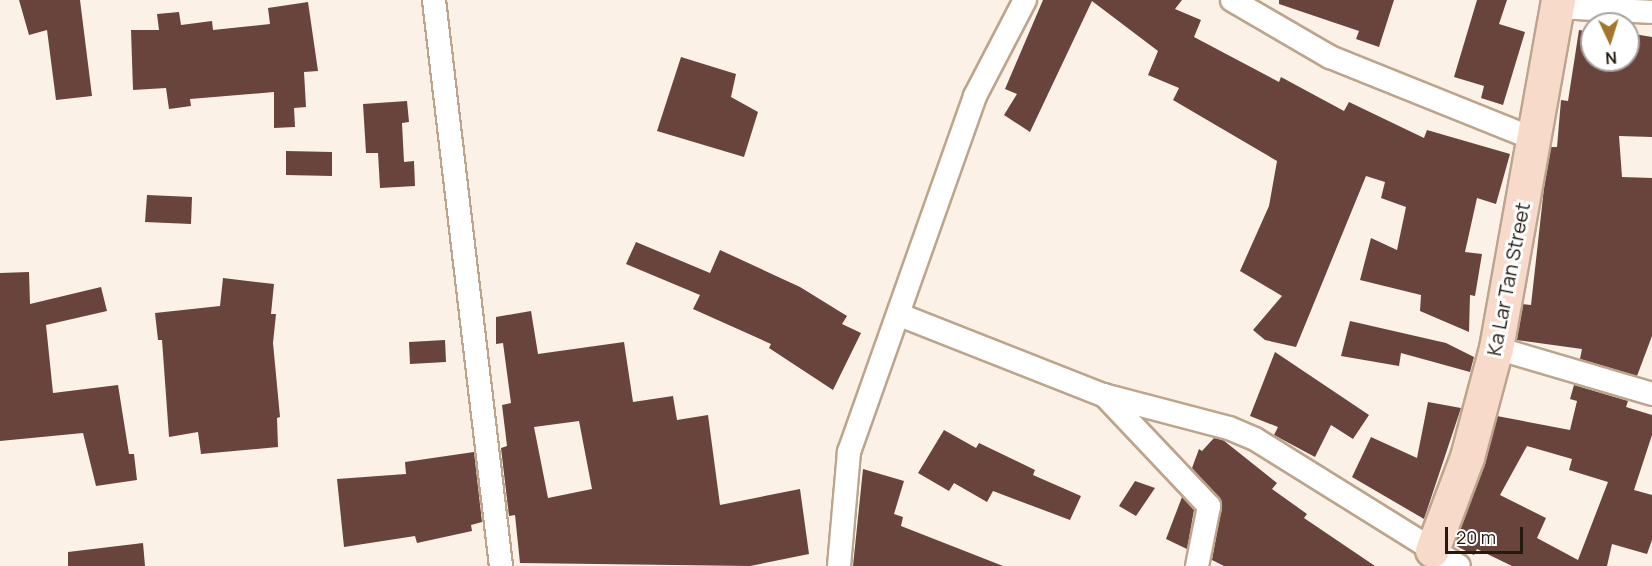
<!DOCTYPE html>
<html>
<head>
<meta charset="utf-8">
<style>
  body { margin:0 }
  #map { position:relative; width:1652px; height:566px; overflow:hidden; background:#fbf1e7; font-family:Manrope,sans-serif }
  div>[style] { position:absolute }
  .building>* { inset:0; background:#68443c }
  .roads { filter:drop-shadow(2px 0 #bca58c) drop-shadow(-2px 0 #bca58c) drop-shadow(0 2px #bca58c) drop-shadow(0 -2px #bca58c) }
  .street>* { height:22px; margin:-11px; padding:0 11px; transform-origin:11px; border-radius:11px; background:#fff }
  .secondary>* { height:33px; margin:-16.5px; padding:0 16.5px; transform-origin:16.5px; border-radius:16.5px; background:#f8dacb }
  span { translate:-50% -50%; white-space:nowrap; text-align:center; line-height:1.15; -webkit-text-stroke:6px #fff; paint-order:stroke }
  .street-label { font-size:20px; color:#231a10 }
  .north { position:absolute; left:1580px; top:12px; width:60px; height:60px; box-sizing:border-box; background:#fff; border:2px solid #a7a39f; border-radius:50%; rotate:176deg; font-size:16px; font-weight:700; line-height:24px; text-align:center; color:#231a10 }
  .north::after { content:''; display:block; margin:auto; width:21px; height:27px; background:#a47629; clip-path:polygon(50% 0,100% 100%,50% 72%,0 100%) }
  .scale { position:absolute; left:1445px; top:527px; width:78px; height:27px; box-sizing:border-box; border:3px solid #231a10; border-top:0; padding-left:8px; font-size:18px; line-height:21px; white-space:nowrap; color:#231a10; -webkit-text-stroke:4px #fff; paint-order:stroke }
</style>
</head>
<body>
<div id="map">
  <div class="building">
    <i style="clip-path:polygon(19px 0,80px 0,92px 96px,56px 100px,47px 30px,29px 35px)"></i>
    <i style="clip-path:polygon(1043px 0,1182px 0,1175px 9px,1201px 20px,1194px 37px,1279px 82px,1281px 77px,1344px 111px,1349px 102px,1424px 138px,1427px 130px,1510px 154px,1496px 204px,1477px 198px,1465px 252px,1482px 254px,1475px 296px,1470px 295px,1469px 332px,1420px 311px,1421px 295px,1360px 280px,1371px 238px,1397px 250px,1406px 207px,1381px 198px,1385px 182px,1366px 176px,1296px 347px,1265px 340px,1253px 330px,1282px 296px,1240px 271px,1269px 206px,1277px 161px,1173px 100px,1179px 88px,1148px 75px,1158px 51px,1092px 1px,1030px 132px,1004px 115px,1017px 94px,1005px 89px)"></i>
    <i style="clip-path:polygon(1279px 0,1394px 0,1379px 47px,1356px 39px,1359px 31px,1279px 4px)"></i>
    <i style="clip-path:polygon(1477px 0,1507px 0,1499px 24px,1525px 32px,1503px 105px,1481px 98px,1484px 86px,1454px 77px)"></i>
    <i style="clip-path:polygon(308px 2px,318px 71px,304px 72px,306px 107px,294px 108px,295px 127px,274px 128px,274px 92px,190px 99px,191px 106px,169px 109px,166px 88px,133px 90px,131px 30px,159px 30px,157px 14px,179px 12px,181px 25px,212px 21px,213px 30px,270px 24px,268px 8px)"></i>
    <i style="clip-path:polygon(1579px 30px,1592px 32px,1592px 60px,1628px 60px,1628px 33px,1652px 37px,1652px 137px,1619px 136px,1622px 177px,1652px 178px,1652px 336px,1637px 376px,1580px 359px,1582px 349px,1516px 340px,1523px 304px,1531px 305px,1545px 179px,1551px 147px,1557px 147px,1561px 100px,1568px 101px)"></i>
    <i style="clip-path:polygon(681px 57px,736px 74px,731px 97px,758px 112px,744px 157px,657px 131px)"></i>
    <i style="clip-path:polygon(407px 101px,409px 122px,402px 123px,404px 162px,414px 161px,415px 186px,380px 188px,378px 153px,366px 153px,363px 104px)"></i>
    <i style="clip-path:polygon(286px 151px,332px 152px,332px 176px,286px 175px)"></i>
    <i style="clip-path:polygon(147px 195px,192px 197px,191px 224px,145px 222px)"></i>
    <i style="clip-path:polygon(636px 242px,710px 273px,720px 250px,800px 287px,847px 316px,842px 324px,861px 333px,833px 390px,769px 348px,771px 344px,693px 309px,700px 295px,626px 264px)"></i>
    <i style="clip-path:polygon(29px 272px,30px 304px,101px 287px,107px 311px,46px 325px,53px 393px,118px 385px,129px 454px,134px 454px,137px 480px,96px 486px,83px 433px,0 441px,0 273px)"></i>
    <i style="clip-path:polygon(223px 278px,274px 284px,271px 314px,276px 314px,273px 343px,280px 417px,277px 418px,278px 447px,201px 454px,198px 432px,169px 437px,162px 340px,158px 340px,155px 313px,220px 306px)"></i>
    <i style="clip-path:polygon(evenodd,531px 311px,538px 354px,624px 342px,633px 402px,673px 396px,677px 420px,708px 415px,720px 505px,800px 489px,809px 554px,750px 566px,520px 563px,515px 515px,509px 516px,501px 448px,507px 446px,502px 405px,511px 403px,503px 343px,496px 344px,496px 317px,531px 311px,579px 421px,592px 489px,548px 498px,534px 427px,579px 421px)"></i>
    <i style="clip-path:polygon(1350px 321px,1446px 343px,1474px 357px,1470px 372px,1401px 353px,1399px 366px,1341px 356px)"></i>
    <i style="clip-path:polygon(445px 340px,446px 362px,410px 364px,409px 342px)"></i>
    <i style="clip-path:polygon(1275px 352px,1369px 415px,1353px 439px,1331px 425px,1315px 457px,1274px 435px,1278px 427px,1250px 416px)"></i>
    <i style="clip-path:polygon(evenodd,1574px 385px,1628px 401px,1626px 407px,1652px 415px,1652px 435px,1634px 490px,1652px 495px,1652px 540px,1647px 554px,1612px 544px,1607px 566px,1512px 566px,1477px 549px,1474px 555px,1454px 545px,1485px 464px,1497px 416px,1570px 430px,1577px 401px,1570px 399px,1574px 385px,1527px 446px,1572px 459px,1569px 470px,1608px 482px,1578px 560px,1537px 538px,1546px 518px,1500px 495px,1527px 446px)"></i>
    <i style="clip-path:polygon(1428px 402px,1461px 408px,1424px 519px,1352px 477px,1371px 437px,1417px 458px)"></i>
    <i style="clip-path:polygon(944px 430px,976px 448px,979px 443px,1035px 470px,1033px 475px,1081px 496px,1070px 520px,993px 491px,987px 502px,954px 483px,949px 491px,918px 473px)"></i>
    <i style="clip-path:polygon(1214px 438px,1223px 440px,1277px 483px,1272px 489px,1307px 514px,1304px 518px,1375px 566px,1224px 566px,1212px 560px,1222px 503px,1192px 468px,1199px 449px,1202px 451px)"></i>
    <i style="clip-path:polygon(474px 452px,482px 522px,471px 525px,472px 531px,417px 543px,415px 536px,344px 547px,337px 479px,406px 474px,405px 462px)"></i>
    <i style="clip-path:polygon(863px 469px,904px 481px,894px 514px,903px 517px,901px 526px,1003px 566px,853px 566px)"></i>
    <i style="clip-path:polygon(1135px 481px,1155px 488px,1136px 516px,1119px 506px)"></i>
    <i style="clip-path:polygon(1182px 497px,1194px 510px,1187px 549px,1166px 539px)"></i>
    <i style="clip-path:polygon(143px 543px,145px 566px,68px 566px,68px 552px)"></i>
  </div>
  <div class="roads">
    <div class="street">
      <i style="left:434px;top:0;width:570px;rotate:83.25deg"></i>
      <i style="left:1232px;top:0;width:113px;rotate:30.2deg"></i>
      <i style="left:1330px;top:57px;width:220px;rotate:21.9deg"></i>
      <i style="left:1558px;top:7px;width:94px;rotate:3deg"></i>
      <i style="left:900px;top:315px;width:218px;rotate:21.5deg"></i>
      <i style="left:1103px;top:395px;width:130px;rotate:14.7deg"></i>
      <i style="left:1229px;top:428px;width:28px;rotate:23deg"></i>
      <i style="left:1255px;top:439px;width:240px;rotate:31.9deg"></i>
      <i style="left:1496px;top:348px;width:163px;rotate:16.4deg"></i>
      <i style="left:1104px;top:395px;width:153px;rotate:46.6deg"></i>
      <i style="left:1209px;top:506px;width:61px;rotate:101.3deg"></i>
      <i style="left:839px;top:566px;width:114px;rotate:-85deg"></i>
      <i style="left:849px;top:452px;width:378px;rotate:-70.5deg"></i>
      <i style="left:975px;top:96px;width:108px;rotate:-62.5deg"></i>
    </div>
    <div class="secondary">
      <i style="left:1432px;top:550px;width:99px;rotate:-69.4deg"></i>
      <i style="left:1467px;top:457px;width:113px;rotate:-75.1deg"></i>
      <i style="left:1496px;top:348px;width:353px;rotate:-79.9deg"></i>
    </div>
  </div>
  <div class="street-label">
    <span style="left:1508px;top:279px;rotate:-79deg">Ka Lar Tan Street</span>
  </div>
  <div class="north">N</div>
  <div class="scale">20 m</div>
</div>
</body>
</html>
